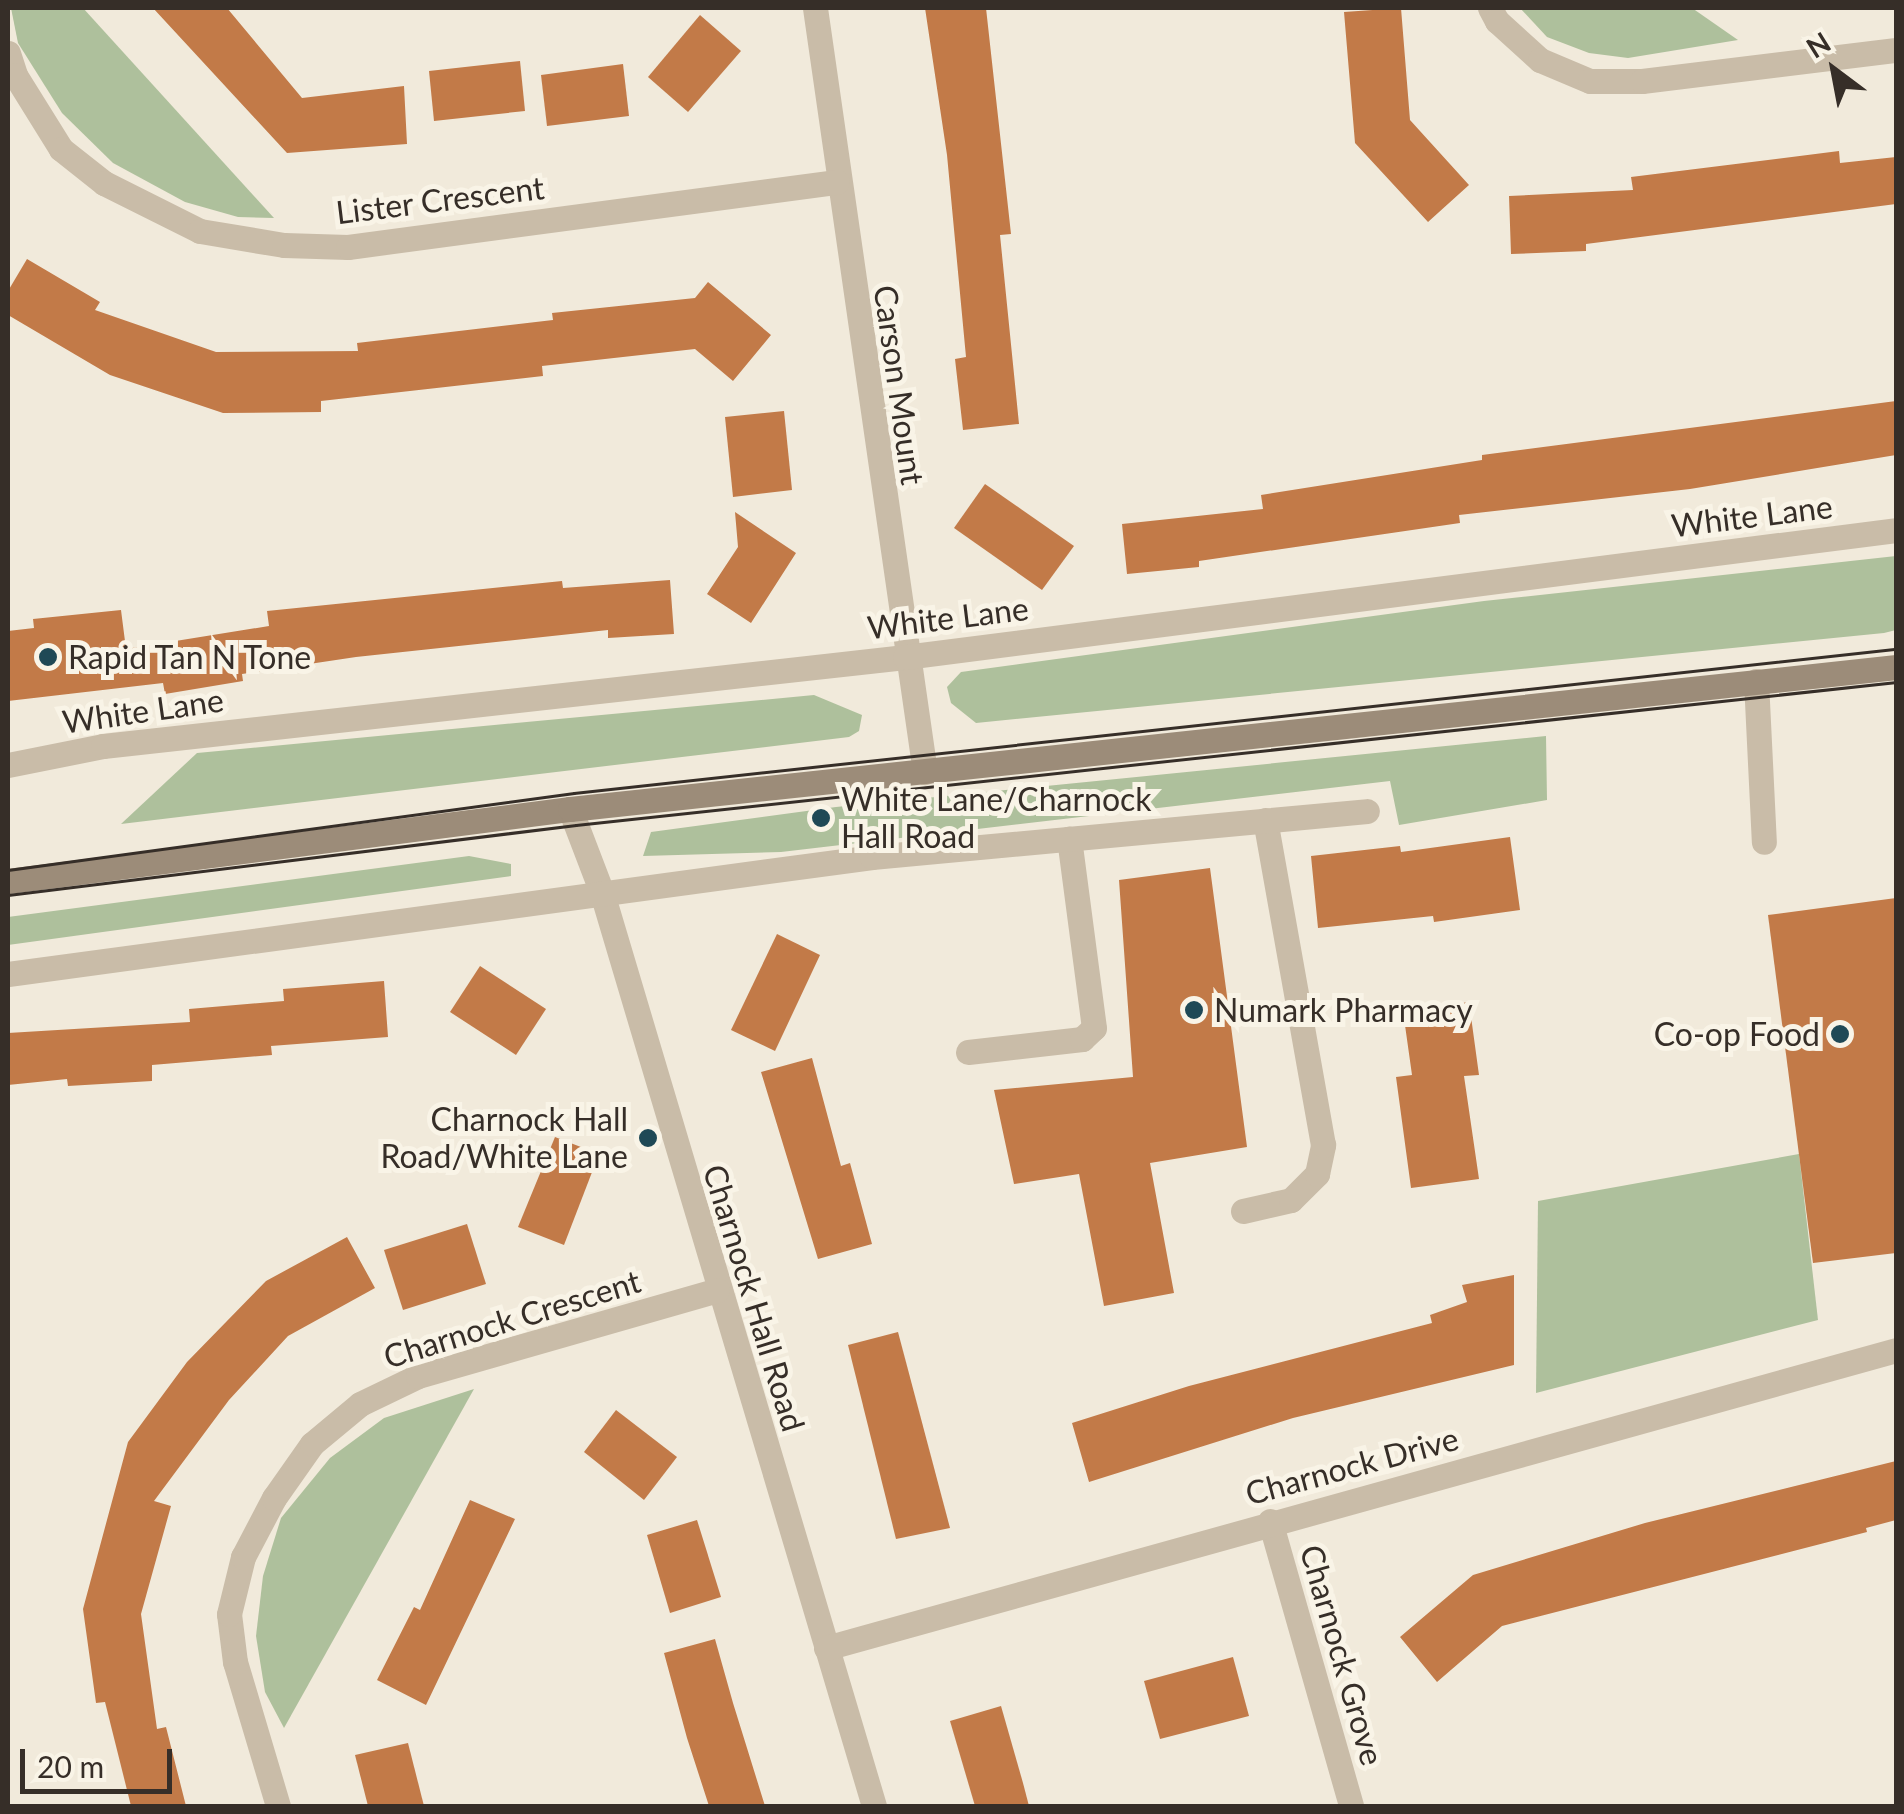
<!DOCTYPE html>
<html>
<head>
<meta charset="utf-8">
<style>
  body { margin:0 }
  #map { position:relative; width:1904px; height:1814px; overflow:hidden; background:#f1eadb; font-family:Lato,sans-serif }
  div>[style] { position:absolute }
  .green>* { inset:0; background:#aec09c }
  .building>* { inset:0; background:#c27a48 }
  .service>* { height:25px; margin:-12.5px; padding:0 12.5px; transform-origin:12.5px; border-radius:12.5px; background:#c9bca8 }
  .minor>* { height:25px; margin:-12.5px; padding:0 12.5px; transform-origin:12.5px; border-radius:12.5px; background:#c9bca8 }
  .secondary>* { height:25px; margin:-12.5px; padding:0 12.5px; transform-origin:12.5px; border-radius:12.5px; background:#9c8c79 }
  .tram>* { height:2.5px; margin:-1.25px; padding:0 1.25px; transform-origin:1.25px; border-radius:1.25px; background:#362e28 }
  .dots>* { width:28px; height:28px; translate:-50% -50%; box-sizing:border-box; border:5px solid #f9f4e7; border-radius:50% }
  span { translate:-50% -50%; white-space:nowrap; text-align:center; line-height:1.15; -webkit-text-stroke:10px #f9f4e7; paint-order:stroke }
  .street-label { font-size:32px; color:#362e28 }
  .poi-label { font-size:32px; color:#362e28 }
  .left { translate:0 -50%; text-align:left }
  .right { translate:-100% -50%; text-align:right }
  .frame { position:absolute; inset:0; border:10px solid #362e28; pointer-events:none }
  .north { position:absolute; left:1784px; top:20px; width:100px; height:100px; -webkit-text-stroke:8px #f9f4e7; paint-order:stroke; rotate:328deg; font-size:28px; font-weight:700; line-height:40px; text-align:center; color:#362e28 }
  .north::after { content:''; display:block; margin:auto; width:35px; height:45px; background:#362e28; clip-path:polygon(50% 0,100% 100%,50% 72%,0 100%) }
  .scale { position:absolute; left:20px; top:1749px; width:152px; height:45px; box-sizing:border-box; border:5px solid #362e28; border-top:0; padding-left:12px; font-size:30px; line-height:35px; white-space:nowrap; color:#362e28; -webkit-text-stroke:8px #f9f4e7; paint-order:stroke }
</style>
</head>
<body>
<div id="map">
  <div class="green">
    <i style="clip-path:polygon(11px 8px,83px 8px,274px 218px,238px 217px,185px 202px,113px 163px,62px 113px,18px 43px)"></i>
    <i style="clip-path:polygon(1520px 8px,1692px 8px,1738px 40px,1628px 58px,1589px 53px,1547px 37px)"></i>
    <i style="clip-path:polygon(1896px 556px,1896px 630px,1884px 633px,976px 723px,951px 703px,947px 687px,961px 672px,1484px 601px)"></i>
    <i style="clip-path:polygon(814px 695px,862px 715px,859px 731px,849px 737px,121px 824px,197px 753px)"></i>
    <i style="clip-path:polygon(1546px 736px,1547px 800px,1399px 825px,1390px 781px,781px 852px,643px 856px,651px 832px,836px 807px)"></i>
    <i style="clip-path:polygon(469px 856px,511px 864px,511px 876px,8px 945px,8px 917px)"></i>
    <i style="clip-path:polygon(1799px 1154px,1818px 1320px,1536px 1393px,1538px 1201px)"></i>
    <i style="clip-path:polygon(474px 1389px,284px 1728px,265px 1692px,256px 1636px,263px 1576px,281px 1518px,330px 1458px,384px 1418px)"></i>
  </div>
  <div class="building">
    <i style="clip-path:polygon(153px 8px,227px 8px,302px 98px,404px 86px,407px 144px,287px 153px)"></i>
    <i style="clip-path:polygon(925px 8px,986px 8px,1011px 234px,1000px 235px,1019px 424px,963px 430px,955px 359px,966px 357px,947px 155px)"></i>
    <i style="clip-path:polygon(1401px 8px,1410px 120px,1469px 185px,1428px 222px,1355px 143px,1344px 12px)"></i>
    <i style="clip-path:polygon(700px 15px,741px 51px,688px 112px,648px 77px)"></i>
    <i style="clip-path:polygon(520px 61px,525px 111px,434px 121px,429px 71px)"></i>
    <i style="clip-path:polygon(623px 64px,629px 116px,547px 126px,541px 75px)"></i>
    <i style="clip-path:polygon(1839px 151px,1840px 163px,1896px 157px,1896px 204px,1586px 244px,1586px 251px,1511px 254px,1509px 196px,1633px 190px,1631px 177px)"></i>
    <i style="clip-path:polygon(27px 259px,100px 302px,95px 310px,216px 352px,358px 351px,357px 343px,553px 320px,552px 313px,695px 298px,708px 282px,771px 335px,733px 381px,695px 349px,542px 366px,543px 376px,321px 401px,321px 412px,223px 413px,110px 375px,8px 315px,8px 291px)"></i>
    <i style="clip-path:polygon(1896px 401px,1896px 455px,1690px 489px,1459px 515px,1460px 523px,1199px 561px,1199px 567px,1127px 574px,1122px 524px,1263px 509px,1261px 495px,1482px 460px,1482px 455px)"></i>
    <i style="clip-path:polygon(784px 411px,792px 490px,733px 497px,725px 417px)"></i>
    <i style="clip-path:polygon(985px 484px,1074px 546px,1042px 590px,954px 528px)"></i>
    <i style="clip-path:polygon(735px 512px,796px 553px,751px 623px,707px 594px,738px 547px)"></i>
    <i style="clip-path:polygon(670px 580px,674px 634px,608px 638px,608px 630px,356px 657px,242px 674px,243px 681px,165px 694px,163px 683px,8px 701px,8px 631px,34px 628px,33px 619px,121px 610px,126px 649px,269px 626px,267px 611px,562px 581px,563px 588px)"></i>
    <i style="clip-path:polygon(1510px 837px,1520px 910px,1434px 922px,1433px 916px,1318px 928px,1311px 856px,1400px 846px,1401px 852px)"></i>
    <i style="clip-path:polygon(1210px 868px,1247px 1147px,1150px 1163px,1174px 1293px,1104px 1306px,1079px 1174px,1014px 1184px,994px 1090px,1133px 1077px,1119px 880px)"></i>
    <i style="clip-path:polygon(1896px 898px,1896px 1253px,1813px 1263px,1768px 915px)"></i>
    <i style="clip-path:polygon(777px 934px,820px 955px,775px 1051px,731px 1030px)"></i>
    <i style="clip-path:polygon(480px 966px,546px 1009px,516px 1055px,450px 1012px)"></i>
    <i style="clip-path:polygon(384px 981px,388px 1037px,271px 1046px,272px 1055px,152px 1065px,152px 1081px,68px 1086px,67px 1079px,8px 1085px,8px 1033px,190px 1022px,189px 1009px,284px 1001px,283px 989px)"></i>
    <i style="clip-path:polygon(1469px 1002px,1479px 1075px,1464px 1076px,1479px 1179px,1411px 1188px,1396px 1077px,1412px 1075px,1403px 1011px)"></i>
    <i style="clip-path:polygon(812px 1058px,841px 1166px,850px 1163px,872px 1244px,818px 1259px,761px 1072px)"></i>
    <i style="clip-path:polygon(555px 1137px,599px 1154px,564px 1245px,518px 1227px)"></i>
    <i style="clip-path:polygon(467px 1224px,486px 1284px,403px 1310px,384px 1250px)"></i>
    <i style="clip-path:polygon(347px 1237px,375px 1288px,288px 1336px,229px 1400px,154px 1501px,171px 1506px,141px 1614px,157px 1729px,166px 1727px,186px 1806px,131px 1806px,105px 1702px,96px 1703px,83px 1609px,128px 1442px,187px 1362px,266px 1281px)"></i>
    <i style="clip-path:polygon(1514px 1275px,1514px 1365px,1293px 1418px,1089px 1482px,1072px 1423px,1189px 1386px,1432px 1323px,1430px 1315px,1467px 1302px,1462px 1285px)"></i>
    <i style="clip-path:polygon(898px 1332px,950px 1528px,896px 1539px,848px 1345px)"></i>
    <i style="clip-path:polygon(616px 1410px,677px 1457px,644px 1500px,584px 1452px)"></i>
    <i style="clip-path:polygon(1896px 1461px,1896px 1520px,1866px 1528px,1867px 1532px,1502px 1626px,1437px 1682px,1400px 1637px,1473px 1575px,1645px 1523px)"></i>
    <i style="clip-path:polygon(470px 1500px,515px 1519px,426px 1705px,377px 1680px,414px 1607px,420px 1610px)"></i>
    <i style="clip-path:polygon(697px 1520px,721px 1597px,670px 1613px,647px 1535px)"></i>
    <i style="clip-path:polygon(715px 1639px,733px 1703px,765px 1806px,709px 1806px,687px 1738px,664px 1653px)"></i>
    <i style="clip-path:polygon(1233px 1657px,1249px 1716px,1160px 1739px,1144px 1681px)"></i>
    <i style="clip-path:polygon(1001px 1706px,1023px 1783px,1029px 1806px,975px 1806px,950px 1721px)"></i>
    <i style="clip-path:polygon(408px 1743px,424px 1806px,368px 1806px,355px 1755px)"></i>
  </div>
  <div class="service">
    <i style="left:1756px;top:681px;width:161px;rotate:87.2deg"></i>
    <i style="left:968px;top:1052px;width:115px;rotate:-6.5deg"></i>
    <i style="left:1082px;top:1039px;width:16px;rotate:-43deg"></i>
    <i style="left:1094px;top:1028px;width:191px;rotate:-97.5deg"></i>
    <i style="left:1243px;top:1211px;width:49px;rotate:-12.9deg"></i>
    <i style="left:1291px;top:1200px;width:37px;rotate:-45deg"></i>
    <i style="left:1317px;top:1174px;width:30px;rotate:-78deg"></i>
    <i style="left:1323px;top:1145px;width:330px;rotate:-100.1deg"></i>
  </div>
  <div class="minor">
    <i style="left:815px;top:8px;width:772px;rotate:81.81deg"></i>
    <i style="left:1490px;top:8px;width:15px;rotate:62deg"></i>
    <i style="left:1497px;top:21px;width:58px;rotate:42.2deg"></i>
    <i style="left:1540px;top:60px;width:54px;rotate:22.8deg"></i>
    <i style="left:1590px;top:81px;width:52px"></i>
    <i style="left:1642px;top:81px;width:256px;rotate:-7deg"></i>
    <i style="left:8px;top:53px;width:23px;rotate:72deg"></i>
    <i style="left:15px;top:75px;width:87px;rotate:58.1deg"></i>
    <i style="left:61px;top:149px;width:55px;rotate:38.3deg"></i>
    <i style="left:104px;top:183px;width:107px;rotate:26.6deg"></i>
    <i style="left:200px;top:231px;width:85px;rotate:9.5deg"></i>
    <i style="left:284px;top:245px;width:64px;rotate:1.8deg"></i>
    <i style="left:348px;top:247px;width:493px;rotate:-7.6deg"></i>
    <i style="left:8px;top:765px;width:97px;rotate:-11.3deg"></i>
    <i style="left:103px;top:746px;width:807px;rotate:-6.33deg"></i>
    <i style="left:905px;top:657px;width:999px;rotate:-7.3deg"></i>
    <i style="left:570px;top:809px;width:90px;rotate:69.1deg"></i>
    <i style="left:602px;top:893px;width:953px;rotate:73.41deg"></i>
    <i style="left:8px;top:974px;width:872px;rotate:-7.71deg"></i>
    <i style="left:872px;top:857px;width:497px;rotate:-5.3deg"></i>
    <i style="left:1270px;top:1521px;width:296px;rotate:74.1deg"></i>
    <i style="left:826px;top:1648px;width:1111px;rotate:-15.56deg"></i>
    <i style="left:278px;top:1806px;width:150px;rotate:-106.6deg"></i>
    <i style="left:235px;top:1662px;width:48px;rotate:-97.1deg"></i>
    <i style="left:229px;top:1614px;width:59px;rotate:-76.2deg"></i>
    <i style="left:243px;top:1557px;width:67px;rotate:-62.3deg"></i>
    <i style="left:274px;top:1498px;width:66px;rotate:-54.9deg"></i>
    <i style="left:312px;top:1444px;width:62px;rotate:-39.8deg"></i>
    <i style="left:360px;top:1404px;width:64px;rotate:-25.8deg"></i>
    <i style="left:418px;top:1376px;width:311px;rotate:-16deg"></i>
  </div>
  <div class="secondary">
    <i style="left:8px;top:881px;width:567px;rotate:-7.3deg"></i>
    <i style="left:570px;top:809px;width:1334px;rotate:-6.11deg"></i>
  </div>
  <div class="tram">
    <i style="left:8px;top:870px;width:571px;rotate:-7.75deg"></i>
    <i style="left:574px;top:793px;width:1330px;rotate:-6.22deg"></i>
    <i style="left:8px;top:895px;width:572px;rotate:-7.03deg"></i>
    <i style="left:576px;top:825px;width:1328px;rotate:-6.18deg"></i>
  </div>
  <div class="dots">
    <i style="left:48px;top:657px;background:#1f4956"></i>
    <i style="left:821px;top:818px;background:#1f4956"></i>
    <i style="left:1194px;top:1010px;background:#1f4956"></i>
    <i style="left:1840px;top:1034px;background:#1f4956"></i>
    <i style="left:648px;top:1138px;background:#1f4956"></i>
  </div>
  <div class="street-label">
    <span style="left:440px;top:200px;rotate:-7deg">Lister Crescent</span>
    <span style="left:899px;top:385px;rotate:82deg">Carson Mount</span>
    <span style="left:1752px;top:516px;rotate:-7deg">White Lane</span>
    <span style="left:948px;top:618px;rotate:-7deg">White Lane</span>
    <span style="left:143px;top:711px;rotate:-8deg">White Lane</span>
    <span style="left:754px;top:1298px;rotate:73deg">Charnock Hall Road</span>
    <span style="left:512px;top:1319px;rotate:-17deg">Charnock Crescent</span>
    <span style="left:1352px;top:1466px;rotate:-15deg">Charnock Drive</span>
    <span style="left:1342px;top:1655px;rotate:74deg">Charnock Grove</span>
  </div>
  <div class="poi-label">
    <span class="left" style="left:68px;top:657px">Rapid Tan N Tone</span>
    <span class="left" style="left:841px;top:818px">White Lane/Charnock<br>Hall Road</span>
    <span class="left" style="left:1214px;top:1010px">Numark Pharmacy</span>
    <span class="right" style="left:1820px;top:1034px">Co-op Food</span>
    <span class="right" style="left:628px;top:1138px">Charnock Hall<br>Road/White Lane</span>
  </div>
  <div class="frame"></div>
  <div class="north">N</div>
  <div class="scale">20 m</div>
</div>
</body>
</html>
